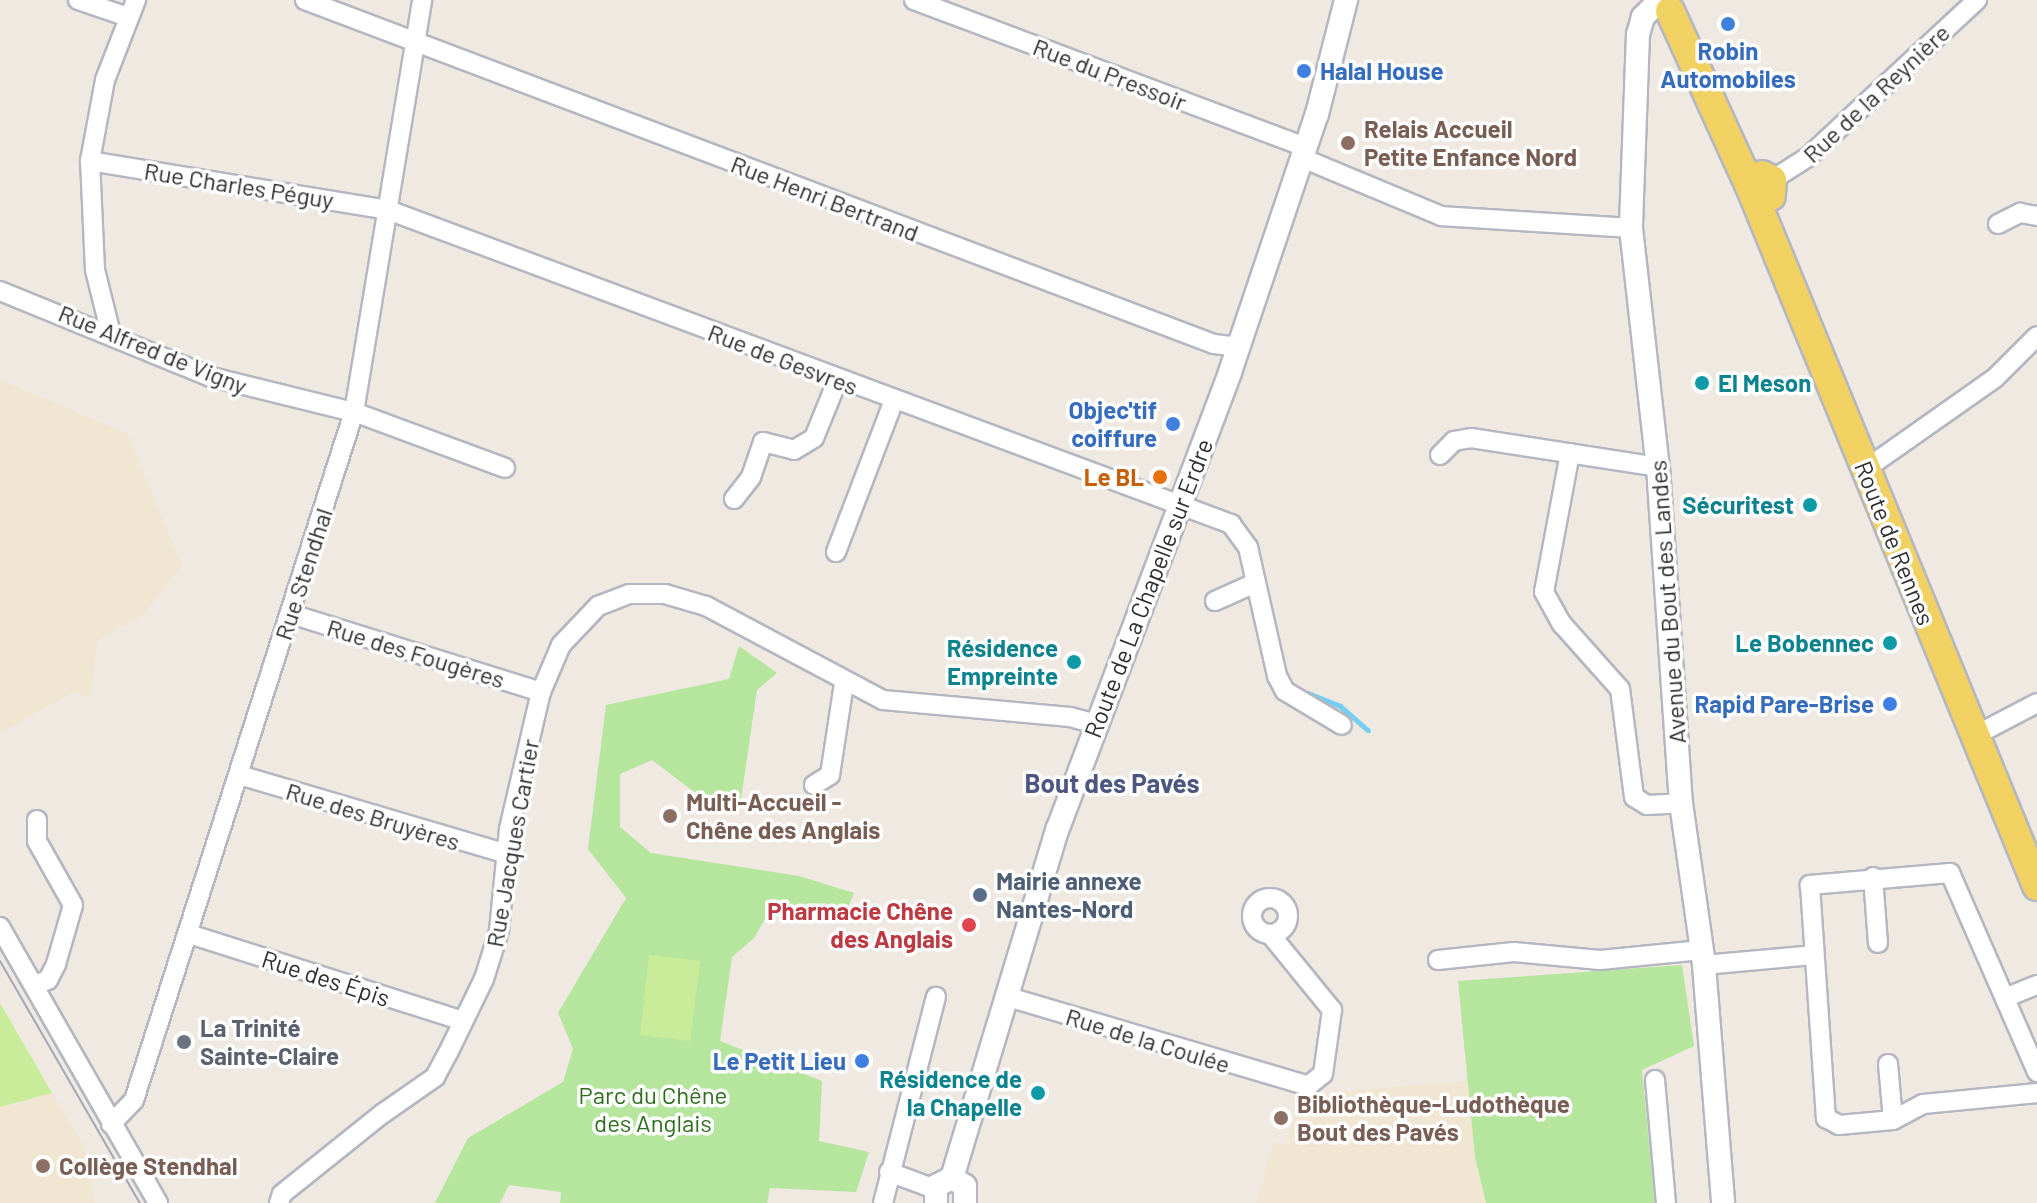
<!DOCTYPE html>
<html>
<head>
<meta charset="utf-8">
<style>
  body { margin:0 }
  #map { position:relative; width:2037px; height:1203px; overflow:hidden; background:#efe9e1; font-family:Barlow,sans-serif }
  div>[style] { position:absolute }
  .education>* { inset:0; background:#f0e6d1 }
  .green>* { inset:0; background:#b6e59e }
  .pitch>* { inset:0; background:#c9ec9a }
  .stream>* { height:5px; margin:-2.5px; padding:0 2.5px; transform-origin:2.5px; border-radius:2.5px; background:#75cff0 }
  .roads { filter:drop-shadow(2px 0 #b4b7c1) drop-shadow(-2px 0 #b4b7c1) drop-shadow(0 2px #b4b7c1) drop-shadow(0 -2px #b4b7c1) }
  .minor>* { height:18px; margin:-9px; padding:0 9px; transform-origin:9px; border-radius:9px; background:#fff }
  .minor>.ring { margin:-9px; padding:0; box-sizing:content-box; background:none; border:18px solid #fff; border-radius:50% }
  .tertiary>* { height:22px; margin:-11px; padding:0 11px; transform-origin:11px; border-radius:11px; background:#fff }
  .primary>* { height:28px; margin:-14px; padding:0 14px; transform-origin:14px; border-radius:14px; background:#f2d163 }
  .tram>* { height:2px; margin:-1px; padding:0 1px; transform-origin:1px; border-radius:1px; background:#a3a6b8 }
  .dots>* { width:22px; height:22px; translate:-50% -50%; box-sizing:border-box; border:4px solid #fff; border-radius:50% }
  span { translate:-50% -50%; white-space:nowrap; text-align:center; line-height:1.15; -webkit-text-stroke:7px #fff; paint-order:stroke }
  .shop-label { font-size:24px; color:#366cbe; font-weight:700 }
  .left { translate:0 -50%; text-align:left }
  .right { translate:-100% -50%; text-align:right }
  .street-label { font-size:24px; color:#2e2e2e }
  .education-label { font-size:24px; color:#785e54; font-weight:700 }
  .culture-label { font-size:24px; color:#0d838f; font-weight:700 }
  .food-label { font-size:24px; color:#c56008; font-weight:700 }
  .service-label { font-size:24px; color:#4e5e75; font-weight:700 }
  .health-label { font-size:24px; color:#be3a42; font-weight:700 }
  .worship-label { font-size:24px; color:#5b616d; font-weight:700 }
  .park-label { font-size:24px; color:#2c6e1b }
  .neighbourhood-label { font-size:26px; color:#4d5680; font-weight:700 }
</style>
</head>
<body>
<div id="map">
  <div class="education">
    <i style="clip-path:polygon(0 380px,128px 434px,182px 566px,144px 614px,97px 641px,91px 697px,73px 692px,0 733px)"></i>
    <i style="clip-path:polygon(1467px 1081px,1486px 1203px,1256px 1203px,1274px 1142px,1285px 1145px,1300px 1101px,1287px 1096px)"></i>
    <i style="clip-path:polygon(52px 1093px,84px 1146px,95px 1203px,0 1203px,0 1107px)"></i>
  </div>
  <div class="green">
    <i style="clip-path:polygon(739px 646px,777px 673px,757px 690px,739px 813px,718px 810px,652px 760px,620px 774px,620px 827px,651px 853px,799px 876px,854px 893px,843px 920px,772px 907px,754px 938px,732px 957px,720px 1041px,822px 1081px,819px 1141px,869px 1152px,856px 1192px,770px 1188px,767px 1203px,560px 1203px,561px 1192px,509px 1185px,500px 1203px,435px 1203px,468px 1138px,563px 1082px,573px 1049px,558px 1013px,626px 898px,588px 849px,606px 705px,729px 679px)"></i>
    <i style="clip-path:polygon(1682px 965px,1694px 1046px,1642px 1070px,1655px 1203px,1486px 1203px,1475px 1157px,1458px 981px)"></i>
  </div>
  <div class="pitch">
    <i style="clip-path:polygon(649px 955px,700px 961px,690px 1041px,640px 1035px)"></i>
    <i style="clip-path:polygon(0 1003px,52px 1093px,0 1107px)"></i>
  </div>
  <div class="stream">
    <i style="left:1308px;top:693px;width:35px;rotate:22deg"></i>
    <i style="left:1340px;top:706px;width:37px;rotate:41deg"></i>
  </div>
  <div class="roads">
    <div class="minor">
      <i style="left:78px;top:0;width:53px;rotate:18.8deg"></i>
      <i style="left:305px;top:0;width:972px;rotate:20.73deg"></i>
      <i style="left:1214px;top:344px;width:23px;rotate:7deg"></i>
      <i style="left:914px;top:0;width:419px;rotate:20.6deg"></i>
      <i style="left:1302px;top:158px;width:151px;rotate:22.6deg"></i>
      <i style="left:1441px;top:216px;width:190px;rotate:3.6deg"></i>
      <i style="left:90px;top:161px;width:302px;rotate:9.3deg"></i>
      <i style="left:388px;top:210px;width:900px;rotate:20.43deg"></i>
      <i style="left:1231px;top:524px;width:29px;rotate:54deg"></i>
      <i style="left:1248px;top:547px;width:132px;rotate:77.3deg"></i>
      <i style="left:1277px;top:676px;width:17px;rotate:62deg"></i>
      <i style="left:1285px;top:691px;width:66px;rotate:30.8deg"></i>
      <i style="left:1772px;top:180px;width:43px;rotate:-32.6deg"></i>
      <i style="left:1808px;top:157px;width:231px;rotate:-42.9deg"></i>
      <i style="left:1998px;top:224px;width:25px;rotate:-27deg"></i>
      <i style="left:2020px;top:213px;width:17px;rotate:10deg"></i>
      <i style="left:0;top:291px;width:228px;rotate:22.2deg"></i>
      <i style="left:211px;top:377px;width:147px;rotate:13.8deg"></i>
      <i style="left:354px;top:412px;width:161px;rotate:20.3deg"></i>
      <i style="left:111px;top:334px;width:66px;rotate:-104deg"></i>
      <i style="left:95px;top:270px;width:109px;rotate:-92.6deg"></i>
      <i style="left:90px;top:161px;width:82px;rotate:-79.5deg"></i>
      <i style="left:105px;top:80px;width:86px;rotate:-68.8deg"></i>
      <i style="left:1570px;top:453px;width:141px;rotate:100.6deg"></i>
      <i style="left:1544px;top:592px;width:37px;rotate:61deg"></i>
      <i style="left:1562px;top:624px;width:87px;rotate:48.3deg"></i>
      <i style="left:1620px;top:689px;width:109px;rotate:82.6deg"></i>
      <i style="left:1634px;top:797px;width:15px;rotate:32deg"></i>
      <i style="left:1647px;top:805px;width:34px;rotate:-3deg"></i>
      <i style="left:1440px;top:455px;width:20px;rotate:-45deg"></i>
      <i style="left:1454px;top:441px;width:17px;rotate:-10deg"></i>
      <i style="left:1471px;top:438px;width:189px;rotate:8.8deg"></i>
      <i style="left:1877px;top:461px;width:144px;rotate:-35.1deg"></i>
      <i style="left:1995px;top:378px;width:59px;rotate:-45deg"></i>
      <i style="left:734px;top:499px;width:28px;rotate:-52deg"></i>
      <i style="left:751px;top:477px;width:37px;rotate:-71deg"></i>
      <i style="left:763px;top:442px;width:32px;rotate:14deg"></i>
      <i style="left:794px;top:450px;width:23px;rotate:-31deg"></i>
      <i style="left:814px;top:438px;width:64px;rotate:-67.9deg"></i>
      <i style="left:836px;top:552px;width:163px;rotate:-69.1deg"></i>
      <i style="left:1215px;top:601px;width:44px;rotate:-24.2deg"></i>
      <i style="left:291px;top:614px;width:262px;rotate:17.3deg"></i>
      <i style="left:1974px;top:736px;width:71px;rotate:-27.6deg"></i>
      <i style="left:239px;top:775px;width:280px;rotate:16.4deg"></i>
      <i style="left:814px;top:785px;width:19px;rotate:-32deg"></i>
      <i style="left:830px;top:775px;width:93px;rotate:-81.3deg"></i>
      <i style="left:1873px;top:877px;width:66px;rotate:85.7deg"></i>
      <i class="ring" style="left:1252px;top:898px;width:18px;height:18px"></i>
      <i style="left:0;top:927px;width:318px;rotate:60.2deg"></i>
      <i style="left:189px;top:934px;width:287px;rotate:17.6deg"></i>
      <i style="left:1438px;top:960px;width:76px;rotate:-6deg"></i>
      <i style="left:1514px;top:952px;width:86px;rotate:5.3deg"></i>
      <i style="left:1600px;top:960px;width:102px;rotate:-5.6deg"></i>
      <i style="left:1704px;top:965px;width:109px;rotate:-5.2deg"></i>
      <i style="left:34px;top:985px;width:15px;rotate:-20deg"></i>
      <i style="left:48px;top:980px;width:18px;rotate:-63deg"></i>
      <i style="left:56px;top:964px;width:61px;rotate:-73.9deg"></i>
      <i style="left:73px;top:905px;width:73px;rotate:-119.4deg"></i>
      <i style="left:37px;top:841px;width:21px;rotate:-90deg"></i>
      <i style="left:1005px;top:996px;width:316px;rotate:16.5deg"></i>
      <i style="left:1308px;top:1086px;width:19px;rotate:-39deg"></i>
      <i style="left:1323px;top:1074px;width:65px;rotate:-82deg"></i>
      <i style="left:1332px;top:1010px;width:98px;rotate:-129.2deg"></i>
      <i style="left:2007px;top:997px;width:32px;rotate:-22deg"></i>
      <i style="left:1888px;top:1064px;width:56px;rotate:84.9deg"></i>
      <i style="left:2037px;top:1072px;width:217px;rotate:-113.6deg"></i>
      <i style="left:1950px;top:873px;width:141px;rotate:175.1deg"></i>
      <i style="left:1810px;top:885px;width:234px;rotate:86.1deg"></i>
      <i style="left:1826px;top:1118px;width:15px;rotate:28deg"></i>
      <i style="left:1839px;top:1125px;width:54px;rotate:-5.3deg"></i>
      <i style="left:1893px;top:1120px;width:34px;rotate:-28deg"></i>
      <i style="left:1923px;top:1104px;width:115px;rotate:-5.5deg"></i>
      <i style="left:1655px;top:1080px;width:123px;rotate:84.9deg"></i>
      <i style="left:111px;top:1124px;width:33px;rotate:-46deg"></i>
      <i style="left:134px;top:1100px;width:722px;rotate:-72.27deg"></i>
      <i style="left:354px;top:412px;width:418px;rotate:-80.6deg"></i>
      <i style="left:889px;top:1172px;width:49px;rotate:20.3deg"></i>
      <i style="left:279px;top:1203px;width:9px;rotate:-72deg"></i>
      <i style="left:282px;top:1194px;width:128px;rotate:-38.7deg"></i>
      <i style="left:382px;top:1114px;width:65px;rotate:-34.9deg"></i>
      <i style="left:435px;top:1077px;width:27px;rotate:-62deg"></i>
      <i style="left:448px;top:1053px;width:82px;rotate:-64.1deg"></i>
      <i style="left:484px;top:979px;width:50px;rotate:-72.6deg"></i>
      <i style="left:499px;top:931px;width:102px;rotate:-84.4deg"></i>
      <i style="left:509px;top:829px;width:141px;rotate:-76.9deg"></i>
      <i style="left:541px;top:692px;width:51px;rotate:-66.9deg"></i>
      <i style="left:561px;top:645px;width:54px;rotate:-46.5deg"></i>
      <i style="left:598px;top:606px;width:33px;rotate:-21deg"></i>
      <i style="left:629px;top:594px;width:36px"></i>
      <i style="left:665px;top:594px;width:43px;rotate:16.3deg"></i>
      <i style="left:706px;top:606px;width:200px;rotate:28deg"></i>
      <i style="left:883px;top:700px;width:188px;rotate:5.2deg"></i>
      <i style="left:1070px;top:717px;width:27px;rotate:15deg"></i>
      <i style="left:883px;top:1203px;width:213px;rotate:-75.6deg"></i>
    </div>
    <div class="tertiary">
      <i style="left:1654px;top:6px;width:16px;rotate:135deg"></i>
      <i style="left:1643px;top:17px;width:18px;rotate:106deg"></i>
      <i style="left:1638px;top:34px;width:194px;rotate:92.1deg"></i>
      <i style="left:1631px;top:228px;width:241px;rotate:83.6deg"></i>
      <i style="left:1658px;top:467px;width:337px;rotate:86.1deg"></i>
      <i style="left:1681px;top:803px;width:164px;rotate:81.9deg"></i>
      <i style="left:1704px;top:965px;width:239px;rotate:85.4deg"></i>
      <i style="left:952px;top:1178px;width:366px;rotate:-73.2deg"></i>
      <i style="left:1058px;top:828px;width:487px;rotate:-69.3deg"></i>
      <i style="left:1230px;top:372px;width:272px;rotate:-71.4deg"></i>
      <i style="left:1317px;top:114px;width:118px;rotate:-75.7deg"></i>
      <i style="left:936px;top:1203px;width:17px;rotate:-90deg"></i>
      <i style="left:936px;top:1186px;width:18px;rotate:-27deg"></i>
      <i style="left:952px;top:1178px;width:15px;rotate:32deg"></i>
      <i style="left:965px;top:1186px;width:17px;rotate:90deg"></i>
    </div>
    <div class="primary">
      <i style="left:1670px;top:11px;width:190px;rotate:65.5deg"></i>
      <i style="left:1749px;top:184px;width:759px;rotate:67.69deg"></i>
      <i style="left:1762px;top:175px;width:11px;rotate:27deg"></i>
      <i style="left:1772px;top:180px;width:16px;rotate:94deg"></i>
    </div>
  </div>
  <div class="tram">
    <i style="left:0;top:961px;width:280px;rotate:60deg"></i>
  </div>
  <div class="dots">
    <i style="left:1728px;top:24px;background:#3f7fe0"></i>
    <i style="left:1304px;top:71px;background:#3f7fe0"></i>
    <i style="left:1348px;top:143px;background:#8d6e63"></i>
    <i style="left:1702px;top:383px;background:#0f9aa8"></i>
    <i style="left:1173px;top:424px;background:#3f7fe0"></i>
    <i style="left:1160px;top:477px;background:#e8710a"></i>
    <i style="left:1810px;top:505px;background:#0f9aa8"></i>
    <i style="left:1890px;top:643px;background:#0f9aa8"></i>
    <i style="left:1074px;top:662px;background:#0f9aa8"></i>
    <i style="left:1890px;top:704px;background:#3f7fe0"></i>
    <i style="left:670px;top:816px;background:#8d6e63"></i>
    <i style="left:980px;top:895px;background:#5c6f8a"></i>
    <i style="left:969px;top:925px;background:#e0444e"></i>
    <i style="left:184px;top:1042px;background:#6b7280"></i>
    <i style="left:862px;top:1061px;background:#3f7fe0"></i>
    <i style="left:1038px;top:1093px;background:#0f9aa8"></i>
    <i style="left:1281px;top:1118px;background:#8d6e63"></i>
    <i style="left:43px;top:1166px;background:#8d6e63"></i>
  </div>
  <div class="shop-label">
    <span style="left:1728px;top:65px">Robin<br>Automobiles</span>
    <span class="left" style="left:1320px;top:71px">Halal House</span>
    <span class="right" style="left:1157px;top:424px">Objec'tif<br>coiffure</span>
    <span class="right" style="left:1874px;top:704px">Rapid Pare-Brise</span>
    <span class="right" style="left:846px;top:1061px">Le Petit Lieu</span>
  </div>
  <div class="street-label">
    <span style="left:1110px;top:74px;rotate:21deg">Rue du Pressoir</span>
    <span style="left:1876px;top:93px;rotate:-43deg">Rue de la Reynière</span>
    <span style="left:239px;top:185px;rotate:9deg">Rue Charles Péguy</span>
    <span style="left:825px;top:198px;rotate:21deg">Rue Henri Bertrand</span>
    <span style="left:153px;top:349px;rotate:22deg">Rue Alfred de Vigny</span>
    <span style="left:783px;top:359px;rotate:21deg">Rue de Gesvres</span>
    <span style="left:1895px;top:543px;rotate:68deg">Route de Rennes</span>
    <span style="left:303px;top:574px;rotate:-72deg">Rue Stendhal</span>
    <span style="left:1148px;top:588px;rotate:-69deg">Route de La Chapelle sur Erdre</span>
    <span style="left:1667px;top:602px;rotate:-94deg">Avenue du Bout des Landes</span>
    <span style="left:416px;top:653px;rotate:17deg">Rue des Fougères</span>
    <span style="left:373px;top:816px;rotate:17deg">Rue des Bruyères</span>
    <span style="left:512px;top:843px;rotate:-80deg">Rue Jacques Cartier</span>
    <span style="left:326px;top:978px;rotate:18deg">Rue des Épis</span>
    <span style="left:1148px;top:1040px;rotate:17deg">Rue de la Coulée</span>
  </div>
  <div class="education-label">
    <span class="left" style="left:1364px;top:143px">Relais Accueil<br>Petite Enfance Nord</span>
    <span class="left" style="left:686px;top:816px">Multi-Accueil -<br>Chêne des Anglais</span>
    <span class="left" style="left:1297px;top:1118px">Bibliothèque-Ludothèque<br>Bout des Pavés</span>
    <span class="left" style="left:59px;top:1166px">Collège Stendhal</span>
  </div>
  <div class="culture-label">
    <span class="left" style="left:1718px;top:383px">El Meson</span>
    <span class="right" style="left:1794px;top:505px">Sécuritest</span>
    <span class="right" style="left:1874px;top:643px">Le Bobennec</span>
    <span class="right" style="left:1058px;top:662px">Résidence<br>Empreinte</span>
    <span class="right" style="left:1022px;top:1093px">Résidence de<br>la Chapelle</span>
  </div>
  <div class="food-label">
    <span class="right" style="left:1144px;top:477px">Le BL</span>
  </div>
  <div class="service-label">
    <span class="left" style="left:996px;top:895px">Mairie annexe<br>Nantes-Nord</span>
  </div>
  <div class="health-label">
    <span class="right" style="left:953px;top:925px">Pharmacie Chêne<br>des Anglais</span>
  </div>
  <div class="worship-label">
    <span class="left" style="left:200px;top:1042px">La Trinité<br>Sainte-Claire</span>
  </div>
  <div class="park-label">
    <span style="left:653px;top:1109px">Parc du Chêne<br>des Anglais</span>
  </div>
  <div class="neighbourhood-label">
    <span style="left:1112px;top:783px">Bout des Pavés</span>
  </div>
</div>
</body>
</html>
